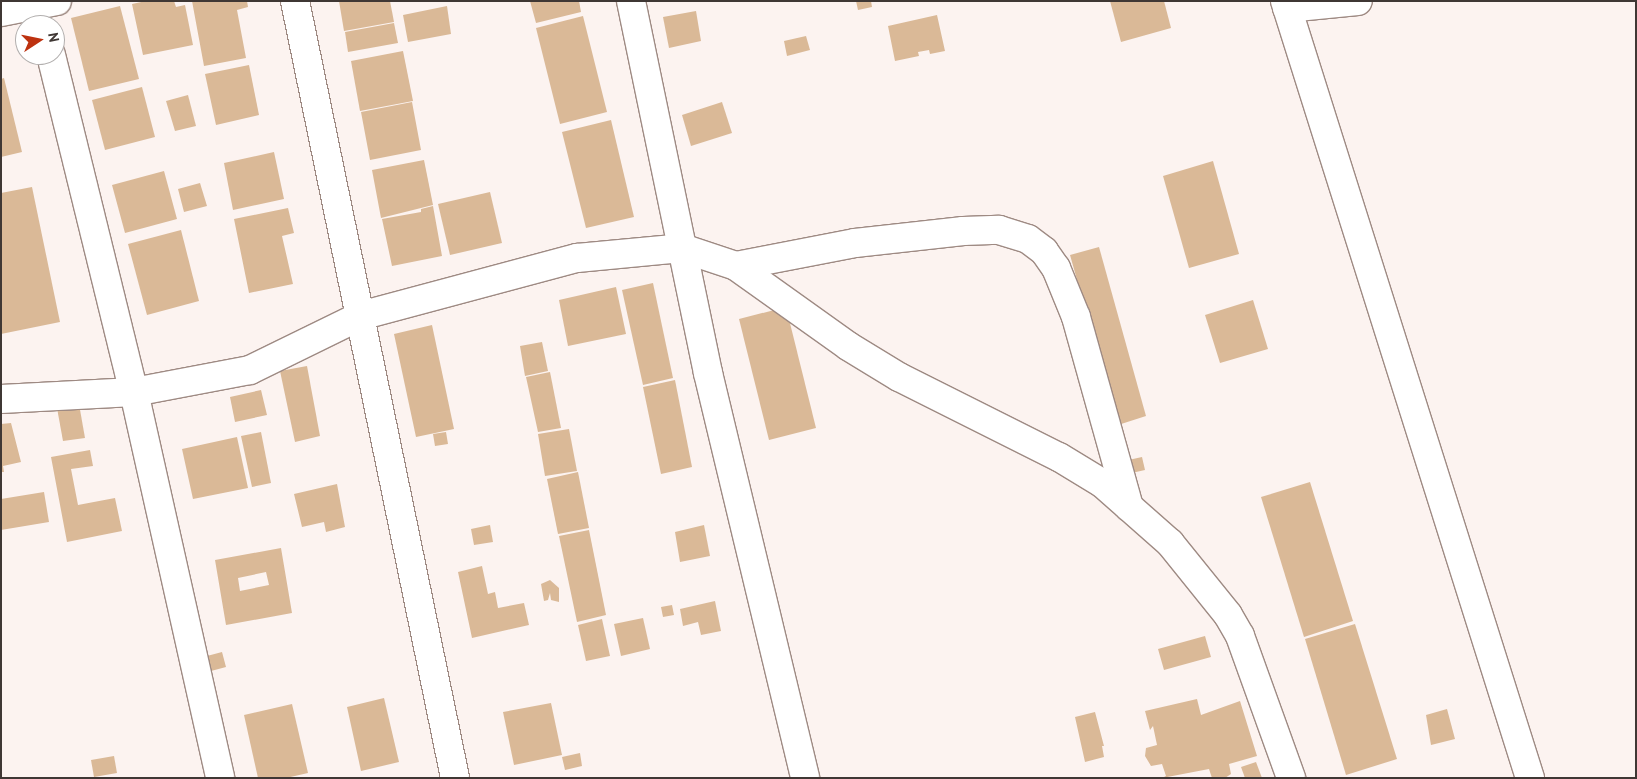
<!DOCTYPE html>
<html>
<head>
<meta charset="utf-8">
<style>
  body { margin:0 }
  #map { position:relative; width:1637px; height:779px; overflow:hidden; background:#fcf3f0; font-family:"PT Sans",sans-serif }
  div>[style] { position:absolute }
  .building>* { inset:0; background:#dab997 }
  .roads { filter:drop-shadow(1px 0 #9e8a83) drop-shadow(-1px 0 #9e8a83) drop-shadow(0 1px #9e8a83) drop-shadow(0 -1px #9e8a83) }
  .minor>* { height:28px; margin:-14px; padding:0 14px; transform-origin:14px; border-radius:14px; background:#fff }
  span { translate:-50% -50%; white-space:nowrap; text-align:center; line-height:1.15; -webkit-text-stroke:4px #fff; paint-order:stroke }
  .frame { position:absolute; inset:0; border:2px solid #3f3734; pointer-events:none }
  .north { position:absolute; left:15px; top:15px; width:50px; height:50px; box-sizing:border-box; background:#fff; border:1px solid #b2afae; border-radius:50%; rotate:79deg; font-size:14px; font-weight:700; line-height:20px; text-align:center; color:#3f3734 }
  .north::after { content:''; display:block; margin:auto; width:18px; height:22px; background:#bd3210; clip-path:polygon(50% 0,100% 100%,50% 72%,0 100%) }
</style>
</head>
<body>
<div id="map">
  <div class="building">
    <i style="clip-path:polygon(146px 1px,174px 1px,176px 7px,185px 5px,193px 45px,143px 55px,132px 4px)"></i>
    <i style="clip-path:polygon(192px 1px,247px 1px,248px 7px,237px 10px,246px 58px,204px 66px)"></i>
    <i style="clip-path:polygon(339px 1px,390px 1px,394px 22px,344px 31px)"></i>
    <i style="clip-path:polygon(530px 1px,579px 1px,581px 12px,536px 23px)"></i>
    <i style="clip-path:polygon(856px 1px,871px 1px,872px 7px,858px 10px)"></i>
    <i style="clip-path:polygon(1110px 1px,1164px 1px,1171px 28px,1121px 42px)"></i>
    <i style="clip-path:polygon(120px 6px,139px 79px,89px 91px,71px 18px)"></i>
    <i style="clip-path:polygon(447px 6px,451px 34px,408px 42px,403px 15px)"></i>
    <i style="clip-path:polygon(696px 11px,701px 41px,669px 48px,663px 17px)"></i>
    <i style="clip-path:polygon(937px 15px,945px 51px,930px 54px,929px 50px,918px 52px,919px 56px,895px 61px,888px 26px)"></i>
    <i style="clip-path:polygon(583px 16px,607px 112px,560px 124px,536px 28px)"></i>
    <i style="clip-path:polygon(394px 23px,398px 43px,348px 52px,345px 32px)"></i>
    <i style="clip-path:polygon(806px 36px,810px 50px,787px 56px,784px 41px)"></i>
    <i style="clip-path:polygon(403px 51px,413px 101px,360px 111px,351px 61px)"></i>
    <i style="clip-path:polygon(249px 65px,259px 115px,216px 125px,205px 74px)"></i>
    <i style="clip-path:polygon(4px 78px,22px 152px,1px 157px,1px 79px)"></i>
    <i style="clip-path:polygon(142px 87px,155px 137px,105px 150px,92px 100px)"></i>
    <i style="clip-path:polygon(188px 95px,196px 126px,175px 131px,166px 101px)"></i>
    <i style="clip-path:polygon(412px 102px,421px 150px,370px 160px,361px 112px)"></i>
    <i style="clip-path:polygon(722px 102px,732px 133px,691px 146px,682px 115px)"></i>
    <i style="clip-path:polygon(611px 120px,634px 217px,586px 228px,562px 132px)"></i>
    <i style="clip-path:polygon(274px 152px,284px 199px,233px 210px,224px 163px)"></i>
    <i style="clip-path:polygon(424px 160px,433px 205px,381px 218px,372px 170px)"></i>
    <i style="clip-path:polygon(1213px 161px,1239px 254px,1189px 268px,1163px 176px)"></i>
    <i style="clip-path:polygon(164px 171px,177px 219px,125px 233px,112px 185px)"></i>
    <i style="clip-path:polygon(200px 183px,207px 206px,184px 212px,178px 189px)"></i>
    <i style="clip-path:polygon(32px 187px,60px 322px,1px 334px,1px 193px)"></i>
    <i style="clip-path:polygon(490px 192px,502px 243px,450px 255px,438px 204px)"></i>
    <i style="clip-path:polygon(433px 206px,442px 256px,392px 266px,382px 219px,421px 212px,421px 209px)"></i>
    <i style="clip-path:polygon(288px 208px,294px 233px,282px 236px,293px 284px,249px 293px,234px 219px)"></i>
    <i style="clip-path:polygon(181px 230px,199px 301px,147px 315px,128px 244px)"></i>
    <i style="clip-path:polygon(1099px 247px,1146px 416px,1118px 425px,1070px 255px)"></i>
    <i style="clip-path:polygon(653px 283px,673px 378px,643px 385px,622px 290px)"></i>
    <i style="clip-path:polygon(616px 287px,626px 334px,568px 346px,559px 300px)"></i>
    <i style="clip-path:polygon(1253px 300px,1268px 349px,1220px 363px,1205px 315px)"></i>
    <i style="clip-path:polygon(786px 307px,816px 428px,769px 440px,739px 319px)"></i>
    <i style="clip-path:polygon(432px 325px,454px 429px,416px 437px,394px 334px)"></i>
    <i style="clip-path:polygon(542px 342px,548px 371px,525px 376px,520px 346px)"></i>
    <i style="clip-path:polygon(307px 366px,320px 436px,295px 442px,280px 371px)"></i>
    <i style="clip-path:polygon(550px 372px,561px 428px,538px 432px,526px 377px)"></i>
    <i style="clip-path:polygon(675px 380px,692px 467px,661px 474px,643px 387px)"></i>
    <i style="clip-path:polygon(261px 390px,267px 415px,235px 422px,230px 397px)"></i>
    <i style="clip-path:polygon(79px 404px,85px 438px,63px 441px,57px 408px)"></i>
    <i style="clip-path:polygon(11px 423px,21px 462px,3px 466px,4px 472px,1px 472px,1px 424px)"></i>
    <i style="clip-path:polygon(569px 429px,577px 471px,545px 476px,538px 434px)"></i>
    <i style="clip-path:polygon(261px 432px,271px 483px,252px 487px,241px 436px)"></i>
    <i style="clip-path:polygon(446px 432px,448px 444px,435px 446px,433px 434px)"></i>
    <i style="clip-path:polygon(237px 437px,248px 488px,193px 499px,182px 449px)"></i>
    <i style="clip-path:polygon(90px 450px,93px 466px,71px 469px,78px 505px,115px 498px,122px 531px,67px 542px,51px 457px)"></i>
    <i style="clip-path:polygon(1142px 457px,1145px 470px,1127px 474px,1124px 461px)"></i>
    <i style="clip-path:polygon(578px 472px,589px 528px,558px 534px,547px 479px)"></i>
    <i style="clip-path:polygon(1310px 482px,1353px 621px,1304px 637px,1261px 497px)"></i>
    <i style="clip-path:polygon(337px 484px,345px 527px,326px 532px,324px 522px,302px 527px,294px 494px)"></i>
    <i style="clip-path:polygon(44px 492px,49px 522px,1px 530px,1px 499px)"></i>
    <i style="clip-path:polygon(490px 525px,493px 542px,474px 545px,471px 529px)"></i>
    <i style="clip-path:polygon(704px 525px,710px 556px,680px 562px,675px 532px)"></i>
    <i style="clip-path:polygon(589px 530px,606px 615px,577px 622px,559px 536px)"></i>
    <i style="clip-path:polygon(evenodd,281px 548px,292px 613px,226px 625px,215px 560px,281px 548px,266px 572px,269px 585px,240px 591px,238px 578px,266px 572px)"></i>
    <i style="clip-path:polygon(482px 566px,488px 594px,495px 592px,498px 608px,524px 603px,529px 625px,472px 638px,458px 572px)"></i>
    <i style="clip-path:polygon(550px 580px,559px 588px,559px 602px,551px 600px,550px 593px,548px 600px,544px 601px,541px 584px)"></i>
    <i style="clip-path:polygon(715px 601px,721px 631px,701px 635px,698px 622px,683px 626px,680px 609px)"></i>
    <i style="clip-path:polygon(672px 605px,674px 615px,663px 617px,661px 607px)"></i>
    <i style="clip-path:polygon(643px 618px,650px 649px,621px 656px,614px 624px)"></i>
    <i style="clip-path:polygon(602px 619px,610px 656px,586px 661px,578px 625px)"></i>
    <i style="clip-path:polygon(1355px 624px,1397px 759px,1346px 775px,1305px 639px)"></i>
    <i style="clip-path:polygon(1205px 636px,1211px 657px,1164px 670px,1158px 649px)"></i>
    <i style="clip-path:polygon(222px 652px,226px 667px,211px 671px,207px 656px)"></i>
    <i style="clip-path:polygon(384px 698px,399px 762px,361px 771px,347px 707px)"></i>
    <i style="clip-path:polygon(1197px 699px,1201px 715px,1240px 701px,1257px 756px,1229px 764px,1231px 774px,1225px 778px,1212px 778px,1209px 769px,1162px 778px,1166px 776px,1162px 764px,1151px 766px,1145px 756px,1146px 748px,1157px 745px,1153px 726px,1150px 730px,1145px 711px)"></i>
    <i style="clip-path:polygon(551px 703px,562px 755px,514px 765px,503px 712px)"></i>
    <i style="clip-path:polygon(292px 704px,308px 773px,286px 778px,258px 778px,244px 715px)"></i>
    <i style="clip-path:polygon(1447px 709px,1455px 739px,1431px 745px,1426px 715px)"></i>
    <i style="clip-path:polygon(1095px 712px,1104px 746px,1102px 746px,1104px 757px,1085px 762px,1075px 717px)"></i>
    <i style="clip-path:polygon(580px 753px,582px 766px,565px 770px,562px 757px)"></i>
    <i style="clip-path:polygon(114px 756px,117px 773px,94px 777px,91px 760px)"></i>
    <i style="clip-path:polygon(1256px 762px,1262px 778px,1245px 778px,1241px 767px)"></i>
  </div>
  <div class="roads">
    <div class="minor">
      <i style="left:295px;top:1px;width:793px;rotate:78.36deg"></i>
      <i style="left:631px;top:1px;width:380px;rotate:78.3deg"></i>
      <i style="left:708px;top:373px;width:416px;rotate:76.5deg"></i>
      <i style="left:1285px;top:1px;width:815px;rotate:72.5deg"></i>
      <i style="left:1287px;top:8px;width:71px;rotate:-5.6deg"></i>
      <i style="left:1px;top:12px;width:57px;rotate:-11.1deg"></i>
      <i style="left:51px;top:55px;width:347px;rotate:76.2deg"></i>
      <i style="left:134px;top:392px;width:395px;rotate:77.4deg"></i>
      <i style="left:736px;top:266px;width:138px;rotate:35.5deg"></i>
      <i style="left:848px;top:346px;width:60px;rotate:31.3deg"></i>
      <i style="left:899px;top:377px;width:179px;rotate:26.6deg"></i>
      <i style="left:1059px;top:457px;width:50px;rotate:31.2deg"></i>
      <i style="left:1102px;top:483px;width:91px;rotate:41.4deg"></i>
      <i style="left:1170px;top:543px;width:92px;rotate:51.1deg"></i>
      <i style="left:1228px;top:615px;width:24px;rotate:60deg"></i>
      <i style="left:1240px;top:636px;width:151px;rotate:70.2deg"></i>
      <i style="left:1px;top:399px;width:133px;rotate:-3deg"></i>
      <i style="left:134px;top:392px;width:118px;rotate:-10.7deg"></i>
      <i style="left:250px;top:370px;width:123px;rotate:-26.1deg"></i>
      <i style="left:360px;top:316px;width:225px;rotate:-15deg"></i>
      <i style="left:577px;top:258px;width:105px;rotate:-5.4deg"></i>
      <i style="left:682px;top:248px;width:57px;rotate:18.4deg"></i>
      <i style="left:736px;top:266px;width:121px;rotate:-10.9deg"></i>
      <i style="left:855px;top:243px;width:109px;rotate:-6.3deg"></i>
      <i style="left:963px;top:231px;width:36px;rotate:-2deg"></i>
      <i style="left:999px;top:230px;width:30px;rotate:17deg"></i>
      <i style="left:1028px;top:239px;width:20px;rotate:37deg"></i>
      <i style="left:1044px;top:251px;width:21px;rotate:55deg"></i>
      <i style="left:1056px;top:268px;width:53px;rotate:67.8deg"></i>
      <i style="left:1076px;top:317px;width:197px;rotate:74.4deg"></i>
    </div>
  </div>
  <div class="frame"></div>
  <div class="north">N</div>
</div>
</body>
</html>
